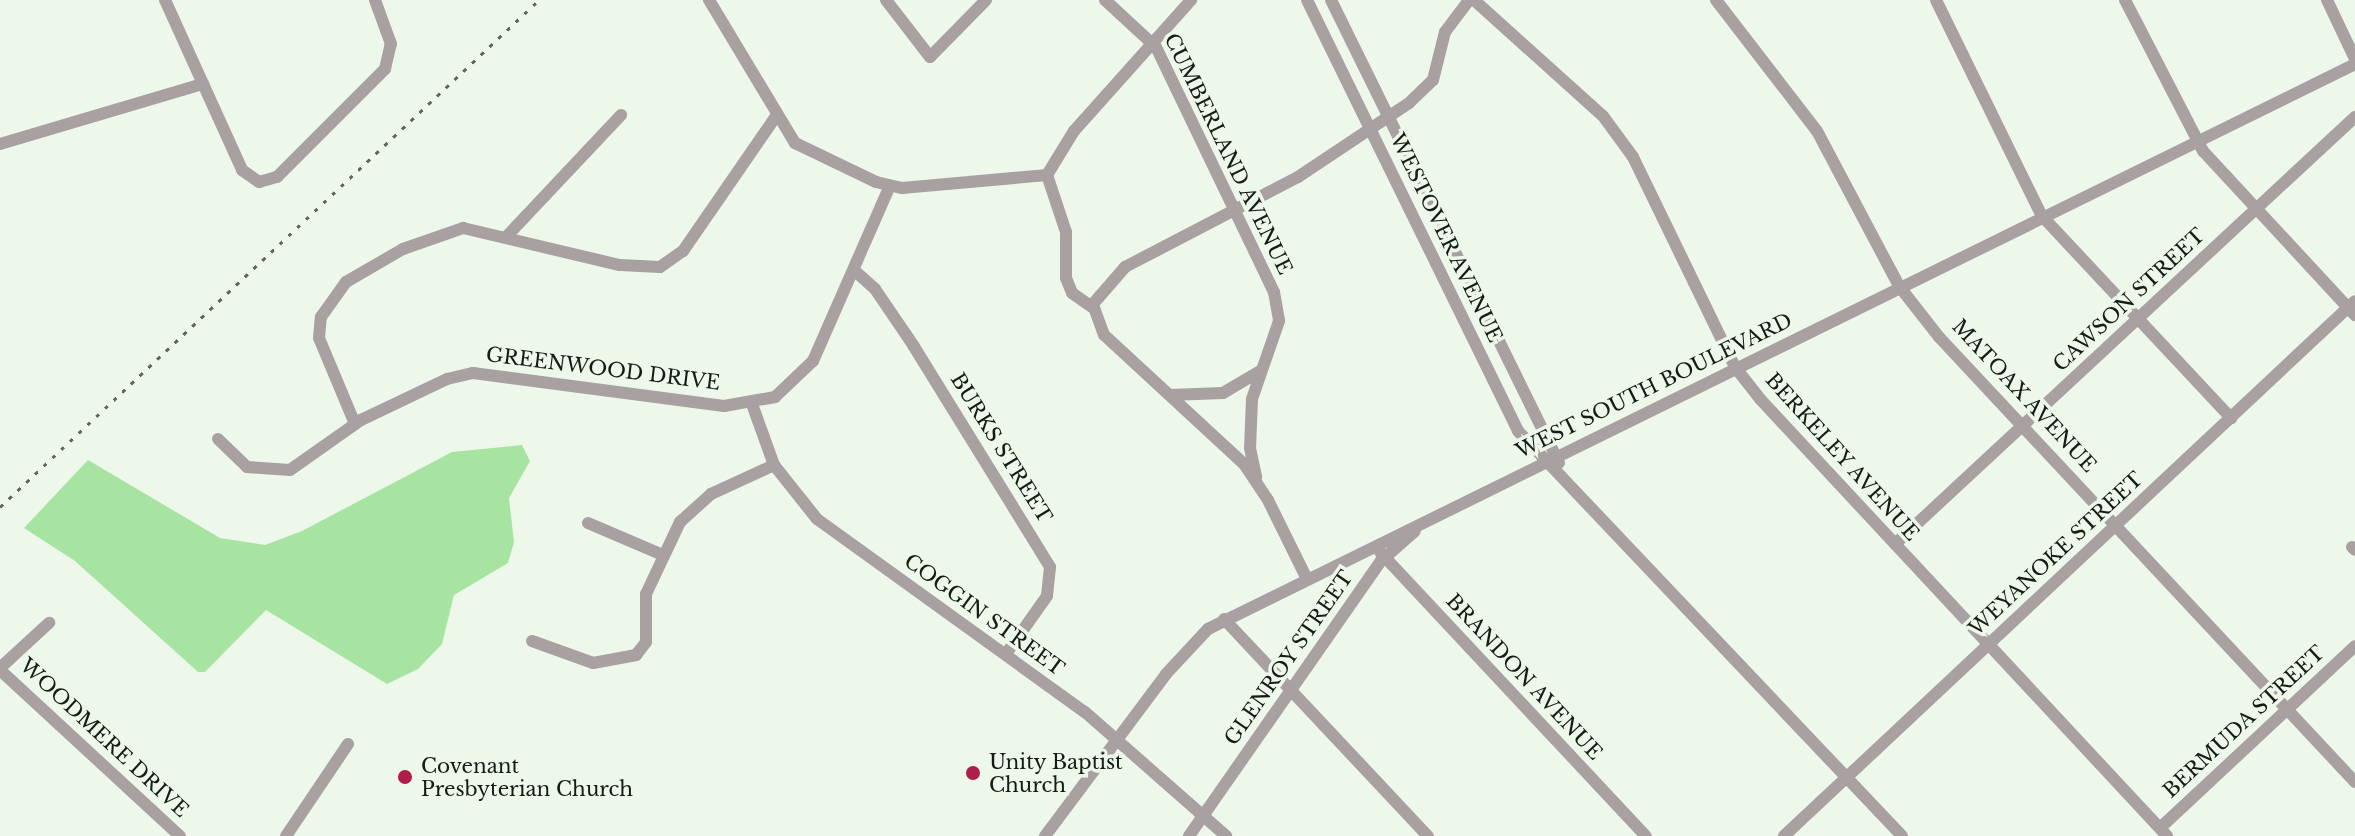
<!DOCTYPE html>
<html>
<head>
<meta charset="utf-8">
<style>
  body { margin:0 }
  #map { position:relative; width:2355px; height:836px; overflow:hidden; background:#edf8eb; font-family:"Libre Baskerville",serif }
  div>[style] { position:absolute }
  .water>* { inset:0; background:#a8e4a1 }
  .minor>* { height:12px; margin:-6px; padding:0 6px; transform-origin:6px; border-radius:6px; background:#a8a0a1 }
  .rail>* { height:3px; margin-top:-1.5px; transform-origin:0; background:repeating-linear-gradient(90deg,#5f655d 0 4px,transparent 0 12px) }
  .dots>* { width:22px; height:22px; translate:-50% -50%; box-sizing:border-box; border:4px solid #edf8eb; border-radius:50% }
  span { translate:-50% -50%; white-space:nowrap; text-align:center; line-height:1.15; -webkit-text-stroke:7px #edf8eb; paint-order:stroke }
  .street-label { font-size:20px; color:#171b16 }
  .poi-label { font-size:20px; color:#171b16 }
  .left { translate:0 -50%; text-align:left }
</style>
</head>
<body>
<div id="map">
  <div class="water">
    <i style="clip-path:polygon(522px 445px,530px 461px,509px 498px,514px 542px,508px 563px,454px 595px,442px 644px,418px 669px,387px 684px,266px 610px,205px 672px,198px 672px,75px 561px,24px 528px,88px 460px,220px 538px,265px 545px,302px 531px,452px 452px)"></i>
  </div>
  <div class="minor">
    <i style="left:165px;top:0;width:187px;rotate:65.6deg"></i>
    <i style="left:242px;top:170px;width:21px;rotate:35deg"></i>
    <i style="left:259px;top:182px;width:19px;rotate:-16deg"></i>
    <i style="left:277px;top:177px;width:153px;rotate:-45deg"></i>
    <i style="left:385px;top:69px;width:26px;rotate:-77deg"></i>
    <i style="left:391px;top:44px;width:47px;rotate:-110deg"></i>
    <i style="left:709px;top:0;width:167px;rotate:59deg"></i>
    <i style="left:795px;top:143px;width:90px;rotate:25.7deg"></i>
    <i style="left:876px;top:182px;width:27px;rotate:13deg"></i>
    <i style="left:902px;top:188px;width:146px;rotate:-5.1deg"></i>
    <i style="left:1047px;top:175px;width:52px;rotate:-58.5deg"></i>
    <i style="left:1074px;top:131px;width:176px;rotate:-48.2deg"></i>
    <i style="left:886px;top:0;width:72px;rotate:52.3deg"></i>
    <i style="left:930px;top:57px;width:80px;rotate:-45.5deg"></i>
    <i style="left:1105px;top:0;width:69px;rotate:42.7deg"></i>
    <i style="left:1156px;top:47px;width:272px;rotate:64.3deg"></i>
    <i style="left:1274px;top:292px;width:29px;rotate:80deg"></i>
    <i style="left:1279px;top:321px;width:83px;rotate:109.1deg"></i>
    <i style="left:1252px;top:399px;width:49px;rotate:92.3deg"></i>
    <i style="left:1250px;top:448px;width:30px;rotate:78deg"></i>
    <i style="left:1307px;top:0;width:480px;rotate:63.9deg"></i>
    <i style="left:1518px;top:431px;width:558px;rotate:46.52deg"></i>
    <i style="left:1331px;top:0;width:516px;rotate:63.78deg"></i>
    <i style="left:1474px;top:0;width:173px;rotate:42deg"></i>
    <i style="left:1603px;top:116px;width:51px;rotate:53.8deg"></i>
    <i style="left:1633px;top:157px;width:233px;rotate:64.1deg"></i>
    <i style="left:1735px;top:367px;width:42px;rotate:51.8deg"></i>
    <i style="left:1761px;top:400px;width:596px;rotate:47.04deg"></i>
    <i style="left:1716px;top:0;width:165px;rotate:52.4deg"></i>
    <i style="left:1817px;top:131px;width:175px;rotate:62.1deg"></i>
    <i style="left:1899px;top:286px;width:65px;rotate:51.9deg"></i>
    <i style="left:1939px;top:337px;width:609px;rotate:46.93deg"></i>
    <i style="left:1936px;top:0;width:241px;rotate:63.9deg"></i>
    <i style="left:2042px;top:216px;width:277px;rotate:46.9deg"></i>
    <i style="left:2125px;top:0;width:170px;rotate:62.7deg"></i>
    <i style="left:2203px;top:151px;width:224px;rotate:47.2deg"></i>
    <i style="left:2327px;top:0;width:65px;rotate:64.6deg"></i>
    <i style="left:0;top:144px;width:212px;rotate:-16.5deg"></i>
    <i style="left:1047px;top:175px;width:60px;rotate:71.6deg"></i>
    <i style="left:1066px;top:232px;width:46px;rotate:90deg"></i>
    <i style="left:1066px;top:278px;width:16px;rotate:68deg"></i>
    <i style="left:1072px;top:293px;width:24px;rotate:35deg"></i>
    <i style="left:508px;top:235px;width:165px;rotate:-46.7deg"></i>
    <i style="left:855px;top:271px;width:27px;rotate:42deg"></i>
    <i style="left:875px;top:289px;width:68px;rotate:55.8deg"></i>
    <i style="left:913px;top:345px;width:261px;rotate:58.3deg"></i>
    <i style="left:1050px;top:567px;width:29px;rotate:96deg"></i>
    <i style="left:1047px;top:596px;width:71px;rotate:125.3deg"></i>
    <i style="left:1170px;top:395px;width:53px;rotate:-2.2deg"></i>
    <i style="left:1223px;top:393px;width:43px;rotate:-30.7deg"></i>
    <i style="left:752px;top:404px;width:65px;rotate:70.2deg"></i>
    <i style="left:774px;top:465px;width:69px;rotate:51.5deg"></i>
    <i style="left:817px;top:519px;width:330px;rotate:35.8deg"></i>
    <i style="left:1085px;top:712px;width:188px;rotate:41.3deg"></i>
    <i style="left:355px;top:424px;width:93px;rotate:-112.7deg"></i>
    <i style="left:319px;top:338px;width:21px;rotate:-85deg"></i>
    <i style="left:321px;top:317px;width:43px;rotate:-54.5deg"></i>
    <i style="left:346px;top:282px;width:66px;rotate:-30.1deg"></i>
    <i style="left:403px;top:249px;width:64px;rotate:-19.3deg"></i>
    <i style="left:463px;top:228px;width:161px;rotate:13.3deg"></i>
    <i style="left:620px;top:265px;width:40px;rotate:2.9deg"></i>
    <i style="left:660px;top:267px;width:28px;rotate:-35deg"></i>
    <i style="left:683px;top:251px;width:164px;rotate:-55.4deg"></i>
    <i style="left:218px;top:439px;width:40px;rotate:44deg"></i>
    <i style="left:247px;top:467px;width:43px;rotate:4deg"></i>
    <i style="left:290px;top:470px;width:87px;rotate:-35.2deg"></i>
    <i style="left:361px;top:420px;width:95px;rotate:-25.5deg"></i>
    <i style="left:447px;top:379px;width:27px;rotate:-13deg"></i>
    <i style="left:473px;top:373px;width:253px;rotate:7.5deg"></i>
    <i style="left:724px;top:406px;width:52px;rotate:-10deg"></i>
    <i style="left:775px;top:397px;width:52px;rotate:-43.5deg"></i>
    <i style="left:813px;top:361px;width:191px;rotate:-66.3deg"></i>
    <i style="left:588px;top:523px;width:82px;rotate:23.1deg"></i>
    <i style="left:1895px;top:544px;width:628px;rotate:-42.87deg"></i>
    <i style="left:2352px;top:547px;width:4px;rotate:45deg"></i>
    <i style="left:1380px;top:552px;width:389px;rotate:46.9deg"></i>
    <i style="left:1307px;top:579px;width:88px;rotate:-116.3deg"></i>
    <i style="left:1268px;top:500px;width:43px;rotate:-123.7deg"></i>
    <i style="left:1244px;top:464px;width:190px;rotate:-137.3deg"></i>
    <i style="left:1104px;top:335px;width:33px;rotate:-110deg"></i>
    <i style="left:1093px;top:304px;width:49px;rotate:-49.1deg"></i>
    <i style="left:1125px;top:267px;width:195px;rotate:-27.5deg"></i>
    <i style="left:1298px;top:177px;width:133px;rotate:-33.7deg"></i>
    <i style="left:1409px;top:103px;width:33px;rotate:-44deg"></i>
    <i style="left:1433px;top:80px;width:49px;rotate:-76deg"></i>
    <i style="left:1445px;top:32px;width:40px;rotate:-53deg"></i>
    <i style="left:1224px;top:619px;width:298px;rotate:46.8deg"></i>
    <i style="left:532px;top:641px;width:65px;rotate:19.8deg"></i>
    <i style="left:593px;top:663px;width:44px;rotate:-10.5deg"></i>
    <i style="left:636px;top:655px;width:16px;rotate:-52deg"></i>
    <i style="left:646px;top:642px;width:48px;rotate:-90deg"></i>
    <i style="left:646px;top:594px;width:80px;rotate:-64.7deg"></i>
    <i style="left:680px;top:522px;width:42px;rotate:-42.1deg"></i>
    <i style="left:711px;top:494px;width:69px;rotate:-24.7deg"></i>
    <i style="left:0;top:668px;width:67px;rotate:-42.6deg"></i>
    <i style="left:0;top:670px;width:245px;rotate:42.7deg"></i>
    <i style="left:2160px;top:828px;width:267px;rotate:-43deg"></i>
    <i style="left:286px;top:836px;width:111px;rotate:-56deg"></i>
    <i style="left:1045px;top:836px;width:202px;rotate:-53.2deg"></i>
    <i style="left:1166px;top:674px;width:62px;rotate:-47deg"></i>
    <i style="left:1208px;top:629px;width:1279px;rotate:-26.22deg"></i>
    <i style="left:1189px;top:836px;width:335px;rotate:-55.1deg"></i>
    <i style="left:1381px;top:561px;width:45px;rotate:-41.4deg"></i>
    <i style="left:1784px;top:836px;width:782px;rotate:-43.14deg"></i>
  </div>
  <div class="rail">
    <i style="left:0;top:507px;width:740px;rotate:-43.25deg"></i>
  </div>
  <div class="dots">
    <i style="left:973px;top:773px;background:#af1d4c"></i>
    <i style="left:405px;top:777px;background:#af1d4c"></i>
  </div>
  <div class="street-label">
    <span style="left:1228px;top:154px;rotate:64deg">CUMBERLAND AVENUE</span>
    <span style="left:1446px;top:238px;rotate:64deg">WESTOVER AVENUE</span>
    <span style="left:2129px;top:300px;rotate:-43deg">CAWSON STREET</span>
    <span style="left:603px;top:369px;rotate:7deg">GREENWOOD DRIVE</span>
    <span style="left:1654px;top:386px;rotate:-26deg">WEST SOUTH BOULEVARD</span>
    <span style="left:2024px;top:396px;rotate:47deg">MATOAX AVENUE</span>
    <span style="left:1001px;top:448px;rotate:58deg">BURKS STREET</span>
    <span style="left:1842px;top:457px;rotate:48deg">BERKELEY AVENUE</span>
    <span style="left:2056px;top:554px;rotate:-43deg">WEYANOKE STREET</span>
    <span style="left:984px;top:615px;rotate:36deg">COGGIN STREET</span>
    <span style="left:1289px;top:658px;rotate:-55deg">GLENROY STREET</span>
    <span style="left:1524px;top:677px;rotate:47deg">BRANDON AVENUE</span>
    <span style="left:2244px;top:722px;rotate:-43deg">BERMUDA STREET</span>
    <span style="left:104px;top:738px;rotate:43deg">WOODMERE DRIVE</span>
  </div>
  <div class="poi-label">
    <span class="left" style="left:989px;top:774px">Unity Baptist<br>Church</span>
    <span class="left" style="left:421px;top:778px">Covenant<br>Presbyterian Church</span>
  </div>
</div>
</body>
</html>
